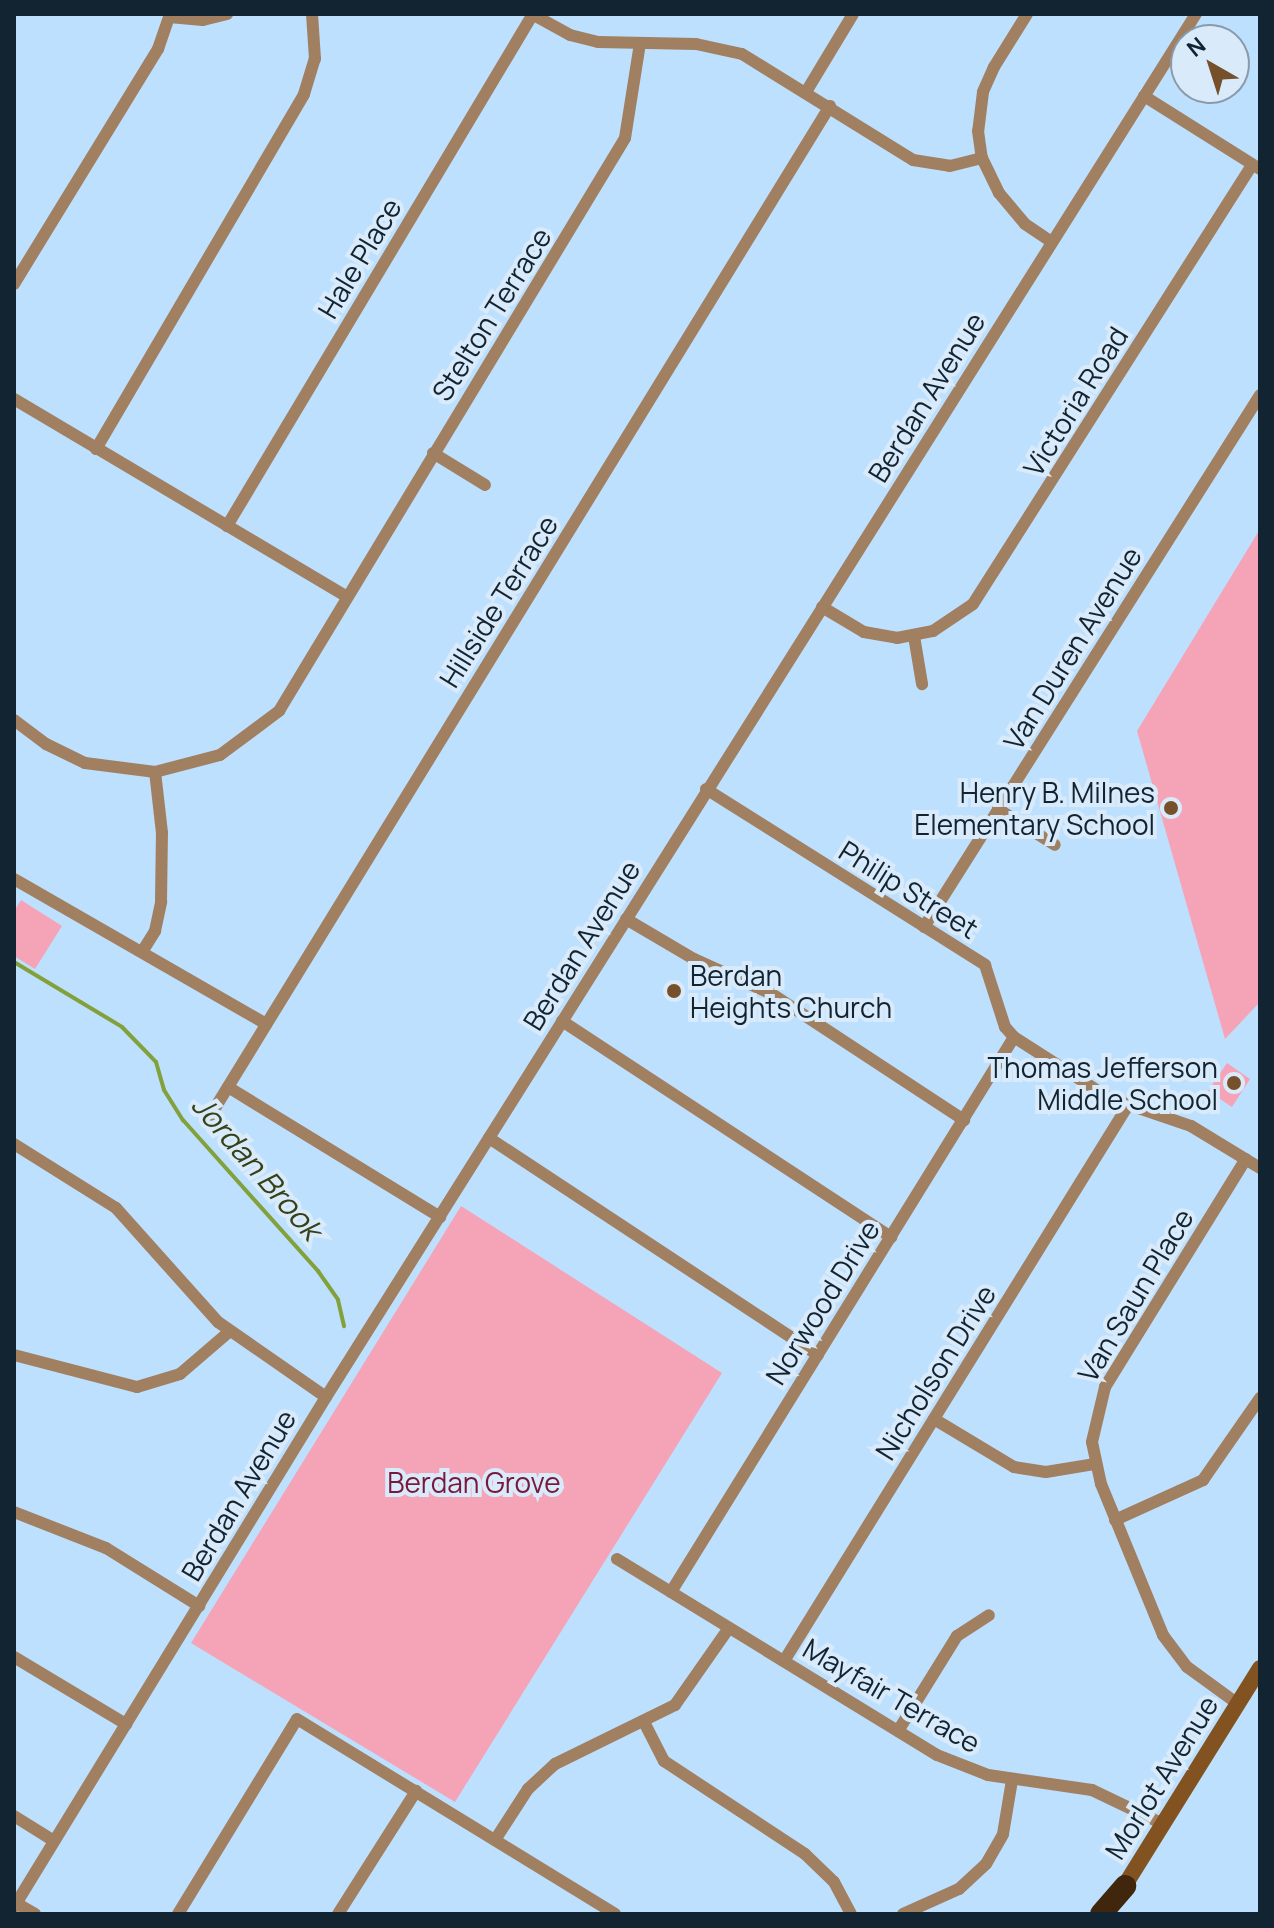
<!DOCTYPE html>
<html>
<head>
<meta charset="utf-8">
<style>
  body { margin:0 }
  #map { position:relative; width:1274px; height:1928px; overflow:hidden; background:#bde0fe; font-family:Manrope,sans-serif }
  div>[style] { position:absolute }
  .green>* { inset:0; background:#f5a4b8 }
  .stream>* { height:4px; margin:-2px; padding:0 2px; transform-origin:2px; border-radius:2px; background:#83a13a }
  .street>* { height:12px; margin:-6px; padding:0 6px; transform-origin:6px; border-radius:6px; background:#a17f61 }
  .secondary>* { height:16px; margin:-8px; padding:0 8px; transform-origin:8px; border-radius:8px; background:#825320 }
  .highway>* { height:22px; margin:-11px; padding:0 11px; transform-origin:11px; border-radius:11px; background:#3f260c }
  .dots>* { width:22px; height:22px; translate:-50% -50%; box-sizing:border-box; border:4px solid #d9ebfa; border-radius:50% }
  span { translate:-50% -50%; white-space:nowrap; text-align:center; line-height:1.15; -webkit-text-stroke:8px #d9ebfa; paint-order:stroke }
  .street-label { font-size:28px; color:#122331 }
  .poi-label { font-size:28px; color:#122331 }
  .right { translate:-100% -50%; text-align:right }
  .left { translate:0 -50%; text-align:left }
  .park-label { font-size:28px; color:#78193c }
  .water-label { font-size:30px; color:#354118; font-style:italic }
  .frame { position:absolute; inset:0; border:16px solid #122331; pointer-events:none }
  .north { position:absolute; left:1170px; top:24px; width:80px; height:80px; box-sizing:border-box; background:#d9ebfa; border:2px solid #899baa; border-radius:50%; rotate:321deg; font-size:22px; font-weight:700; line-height:32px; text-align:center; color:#122331 }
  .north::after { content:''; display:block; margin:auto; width:28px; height:36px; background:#75502b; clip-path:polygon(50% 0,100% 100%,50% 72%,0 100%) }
</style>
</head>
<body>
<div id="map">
  <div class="green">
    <i style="clip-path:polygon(1260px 529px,1260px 1002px,1225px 1039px,1137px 731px)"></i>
    <i style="clip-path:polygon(21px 900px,62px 926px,35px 969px,14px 956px,14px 911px)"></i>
    <i style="clip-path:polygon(1227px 1063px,1250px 1079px,1232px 1107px,1208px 1091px)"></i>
    <i style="clip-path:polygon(461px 1206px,722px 1373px,455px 1802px,191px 1643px)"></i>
  </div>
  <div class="stream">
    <i style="left:14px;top:962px;width:126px;rotate:31deg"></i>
    <i style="left:122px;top:1027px;width:49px;rotate:45.8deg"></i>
    <i style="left:156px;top:1062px;width:29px;rotate:74deg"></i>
    <i style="left:164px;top:1090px;width:36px;rotate:58deg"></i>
    <i style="left:183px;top:1120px;width:203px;rotate:48.2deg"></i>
    <i style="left:318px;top:1271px;width:35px;rotate:55deg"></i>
    <i style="left:338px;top:1300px;width:27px;rotate:77deg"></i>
  </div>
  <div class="street">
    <i style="left:532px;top:14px;width:43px;rotate:28.9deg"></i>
    <i style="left:570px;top:35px;width:29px;rotate:14deg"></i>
    <i style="left:598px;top:42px;width:98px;rotate:1.2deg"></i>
    <i style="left:696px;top:44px;width:47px;rotate:12.3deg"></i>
    <i style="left:742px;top:54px;width:201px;rotate:31.8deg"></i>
    <i style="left:913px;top:160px;width:37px;rotate:9deg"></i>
    <i style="left:950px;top:166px;width:33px;rotate:-14deg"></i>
    <i style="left:1027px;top:14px;width:62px;rotate:121.9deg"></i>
    <i style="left:994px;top:67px;width:27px;rotate:114deg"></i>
    <i style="left:983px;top:92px;width:39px;rotate:97deg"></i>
    <i style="left:978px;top:131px;width:27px;rotate:82deg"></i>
    <i style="left:982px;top:158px;width:39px;rotate:64deg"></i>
    <i style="left:999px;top:193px;width:40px;rotate:50deg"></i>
    <i style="left:1025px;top:224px;width:32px;rotate:34deg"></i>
    <i style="left:806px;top:92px;width:91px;rotate:-58.9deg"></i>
    <i style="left:1144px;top:96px;width:137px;rotate:32.2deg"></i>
    <i style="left:14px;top:284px;width:276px;rotate:-58.5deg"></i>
    <i style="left:158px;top:49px;width:34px;rotate:-71deg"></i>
    <i style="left:169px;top:17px;width:34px;rotate:5deg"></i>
    <i style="left:203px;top:20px;width:25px;rotate:-14deg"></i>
    <i style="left:14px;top:399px;width:387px;rotate:30.7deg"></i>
    <i style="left:96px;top:449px;width:411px;rotate:-59.6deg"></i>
    <i style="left:304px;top:94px;width:37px;rotate:-73deg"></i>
    <i style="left:315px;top:59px;width:45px;rotate:-93.8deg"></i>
    <i style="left:433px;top:453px;width:61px;rotate:31.6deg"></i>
    <i style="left:227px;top:526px;width:596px;rotate:-59.14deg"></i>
    <i style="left:822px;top:607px;width:49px;rotate:30.8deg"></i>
    <i style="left:864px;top:632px;width:34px;rotate:10deg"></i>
    <i style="left:897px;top:638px;width:37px;rotate:-11deg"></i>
    <i style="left:933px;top:631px;width:48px;rotate:-34deg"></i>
    <i style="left:973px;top:604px;width:520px;rotate:-57.56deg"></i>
    <i style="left:914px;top:636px;width:49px;rotate:80.5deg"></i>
    <i style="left:14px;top:720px;width:40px;rotate:37deg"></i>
    <i style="left:46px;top:744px;width:43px;rotate:26deg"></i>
    <i style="left:85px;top:763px;width:71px;rotate:7.3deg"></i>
    <i style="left:155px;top:772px;width:67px;rotate:-14.7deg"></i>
    <i style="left:220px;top:755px;width:74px;rotate:-36.7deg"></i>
    <i style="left:279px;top:711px;width:669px;rotate:-58.87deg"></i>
    <i style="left:625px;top:138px;width:96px;rotate:-81deg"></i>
    <i style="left:706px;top:789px;width:330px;rotate:32.2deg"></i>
    <i style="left:985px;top:965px;width:65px;rotate:72.1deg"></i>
    <i style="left:1005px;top:1027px;width:13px;rotate:48deg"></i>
    <i style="left:1014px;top:1037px;width:113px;rotate:32.7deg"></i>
    <i style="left:1109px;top:1098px;width:87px;rotate:18.9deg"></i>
    <i style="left:1191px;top:1126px;width:81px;rotate:31.3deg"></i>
    <i style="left:998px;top:809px;width:67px;rotate:32.3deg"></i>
    <i style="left:14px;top:879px;width:291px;rotate:29.9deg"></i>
    <i style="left:626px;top:919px;width:79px;rotate:30.5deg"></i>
    <i style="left:694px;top:959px;width:85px;rotate:24.2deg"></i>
    <i style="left:772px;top:994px;width:230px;rotate:33.3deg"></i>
    <i style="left:924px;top:927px;width:629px;rotate:-57.72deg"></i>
    <i style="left:142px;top:952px;width:25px;rotate:-58deg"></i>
    <i style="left:155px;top:931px;width:30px;rotate:-78deg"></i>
    <i style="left:161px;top:902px;width:69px;rotate:-89.2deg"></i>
    <i style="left:162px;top:833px;width:61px;rotate:-96.5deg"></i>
    <i style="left:562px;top:1021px;width:394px;rotate:33.3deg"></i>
    <i style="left:228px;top:1087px;width:249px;rotate:31.5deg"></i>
    <i style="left:207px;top:1121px;width:1191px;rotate:-58.46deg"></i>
    <i style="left:489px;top:1138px;width:394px;rotate:33.4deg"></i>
    <i style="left:14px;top:1144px;width:120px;rotate:32.1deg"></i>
    <i style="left:116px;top:1208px;width:153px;rotate:48.2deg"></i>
    <i style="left:218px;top:1322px;width:131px;rotate:34.8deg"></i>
    <i style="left:14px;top:1355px;width:127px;rotate:14.6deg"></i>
    <i style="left:137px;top:1387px;width:45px;rotate:-16.8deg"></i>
    <i style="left:180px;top:1374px;width:66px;rotate:-40.7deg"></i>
    <i style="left:934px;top:1419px;width:93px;rotate:31deg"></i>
    <i style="left:1014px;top:1467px;width:32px;rotate:9deg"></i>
    <i style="left:1046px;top:1472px;width:50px;rotate:-9.3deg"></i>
    <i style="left:14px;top:1512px;width:99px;rotate:21.4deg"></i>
    <i style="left:106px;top:1548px;width:110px;rotate:31.9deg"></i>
    <i style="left:1115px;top:1520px;width:97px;rotate:-24.4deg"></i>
    <i style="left:1203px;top:1480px;width:100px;rotate:-55.2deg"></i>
    <i style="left:617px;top:1559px;width:375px;rotate:31.5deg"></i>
    <i style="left:937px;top:1755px;width:55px;rotate:21.4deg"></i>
    <i style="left:988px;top:1775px;width:105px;rotate:8.2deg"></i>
    <i style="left:1092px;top:1790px;width:79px;rotate:25.6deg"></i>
    <i style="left:671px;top:1592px;width:652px;rotate:-58.28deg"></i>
    <i style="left:14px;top:1657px;width:131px;rotate:30.9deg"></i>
    <i style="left:784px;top:1661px;width:652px;rotate:-58.24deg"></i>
    <i style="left:1238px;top:1704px;width:63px;rotate:-144deg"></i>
    <i style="left:1187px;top:1667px;width:40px;rotate:-127deg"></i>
    <i style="left:1163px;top:1635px;width:163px;rotate:-112.3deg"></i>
    <i style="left:1101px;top:1484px;width:43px;rotate:-102.1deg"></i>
    <i style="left:1092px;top:1442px;width:57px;rotate:-76.7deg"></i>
    <i style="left:1105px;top:1387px;width:268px;rotate:-58.3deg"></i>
    <i style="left:644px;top:1722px;width:44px;rotate:62.9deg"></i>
    <i style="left:664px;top:1761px;width:169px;rotate:33.4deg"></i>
    <i style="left:805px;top:1854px;width:40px;rotate:44deg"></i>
    <i style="left:834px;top:1882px;width:36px;rotate:62deg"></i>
    <i style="left:898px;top:1731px;width:112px;rotate:-58.2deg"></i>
    <i style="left:957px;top:1636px;width:38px;rotate:-33deg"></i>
    <i style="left:14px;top:1816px;width:47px;rotate:32deg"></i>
    <i style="left:495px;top:1840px;width:61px;rotate:-57.1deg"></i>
    <i style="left:528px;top:1789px;width:37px;rotate:-43deg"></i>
    <i style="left:555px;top:1764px;width:134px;rotate:-26.2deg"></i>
    <i style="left:675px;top:1705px;width:94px;rotate:-55deg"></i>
    <i style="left:16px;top:1903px;width:22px;rotate:30deg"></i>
    <i style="left:14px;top:1907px;width:598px;rotate:-58.54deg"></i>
    <i style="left:326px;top:1397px;width:1634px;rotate:-57.83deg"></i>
    <i style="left:178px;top:1914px;width:228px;rotate:-58.6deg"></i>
    <i style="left:297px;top:1719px;width:373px;rotate:31.5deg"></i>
    <i style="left:338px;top:1914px;width:146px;rotate:-57.6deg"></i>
    <i style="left:903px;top:1914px;width:61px;rotate:-24.1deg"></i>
    <i style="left:959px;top:1889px;width:37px;rotate:-43deg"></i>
    <i style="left:986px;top:1864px;width:34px;rotate:-60deg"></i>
    <i style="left:1003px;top:1834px;width:55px;rotate:-80.5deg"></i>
  </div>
  <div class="secondary">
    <i style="left:1120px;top:1893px;width:265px;rotate:-58.1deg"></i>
  </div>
  <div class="highway">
    <i style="left:1101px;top:1914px;width:37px;rotate:-49deg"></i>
  </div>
  <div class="dots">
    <i style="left:1171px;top:808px;background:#75502b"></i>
    <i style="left:674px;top:991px;background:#75502b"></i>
    <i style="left:1234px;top:1083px;background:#75502b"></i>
  </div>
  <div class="street-label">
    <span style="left:359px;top:258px;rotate:-59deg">Hale Place</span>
    <span style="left:491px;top:314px;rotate:-58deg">Stelton Terrace</span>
    <span style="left:926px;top:397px;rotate:-58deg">Berdan Avenue</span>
    <span style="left:1075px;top:401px;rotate:-58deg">Victoria Road</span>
    <span style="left:498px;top:601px;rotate:-58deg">Hillside Terrace</span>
    <span style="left:1072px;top:648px;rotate:-58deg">Van Duren Avenue</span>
    <span style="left:909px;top:889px;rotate:32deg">Philip Street</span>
    <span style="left:581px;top:945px;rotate:-58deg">Berdan Avenue</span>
    <span style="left:1135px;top:1295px;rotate:-59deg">Van Saun Place</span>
    <span style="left:822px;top:1302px;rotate:-58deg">Norwood Drive</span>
    <span style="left:935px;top:1372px;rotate:-58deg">Nicholson Drive</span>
    <span style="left:238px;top:1495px;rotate:-59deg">Berdan Avenue</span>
    <span style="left:892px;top:1695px;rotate:30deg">Mayfair Terrace</span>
    <span style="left:1161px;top:1777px;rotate:-58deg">Morlot Avenue</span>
  </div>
  <div class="poi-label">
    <span class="right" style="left:1155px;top:808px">Henry B. Milnes<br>Elementary School</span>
    <span class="left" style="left:690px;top:991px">Berdan<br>Heights Church</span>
    <span class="right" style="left:1218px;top:1083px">Thomas Jefferson<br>Middle School</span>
  </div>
  <div class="park-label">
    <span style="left:474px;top:1482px">Berdan Grove</span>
  </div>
  <div class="water-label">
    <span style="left:257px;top:1167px;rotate:49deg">Jordan Brook</span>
  </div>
  <div class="frame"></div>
  <div class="north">N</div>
</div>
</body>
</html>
